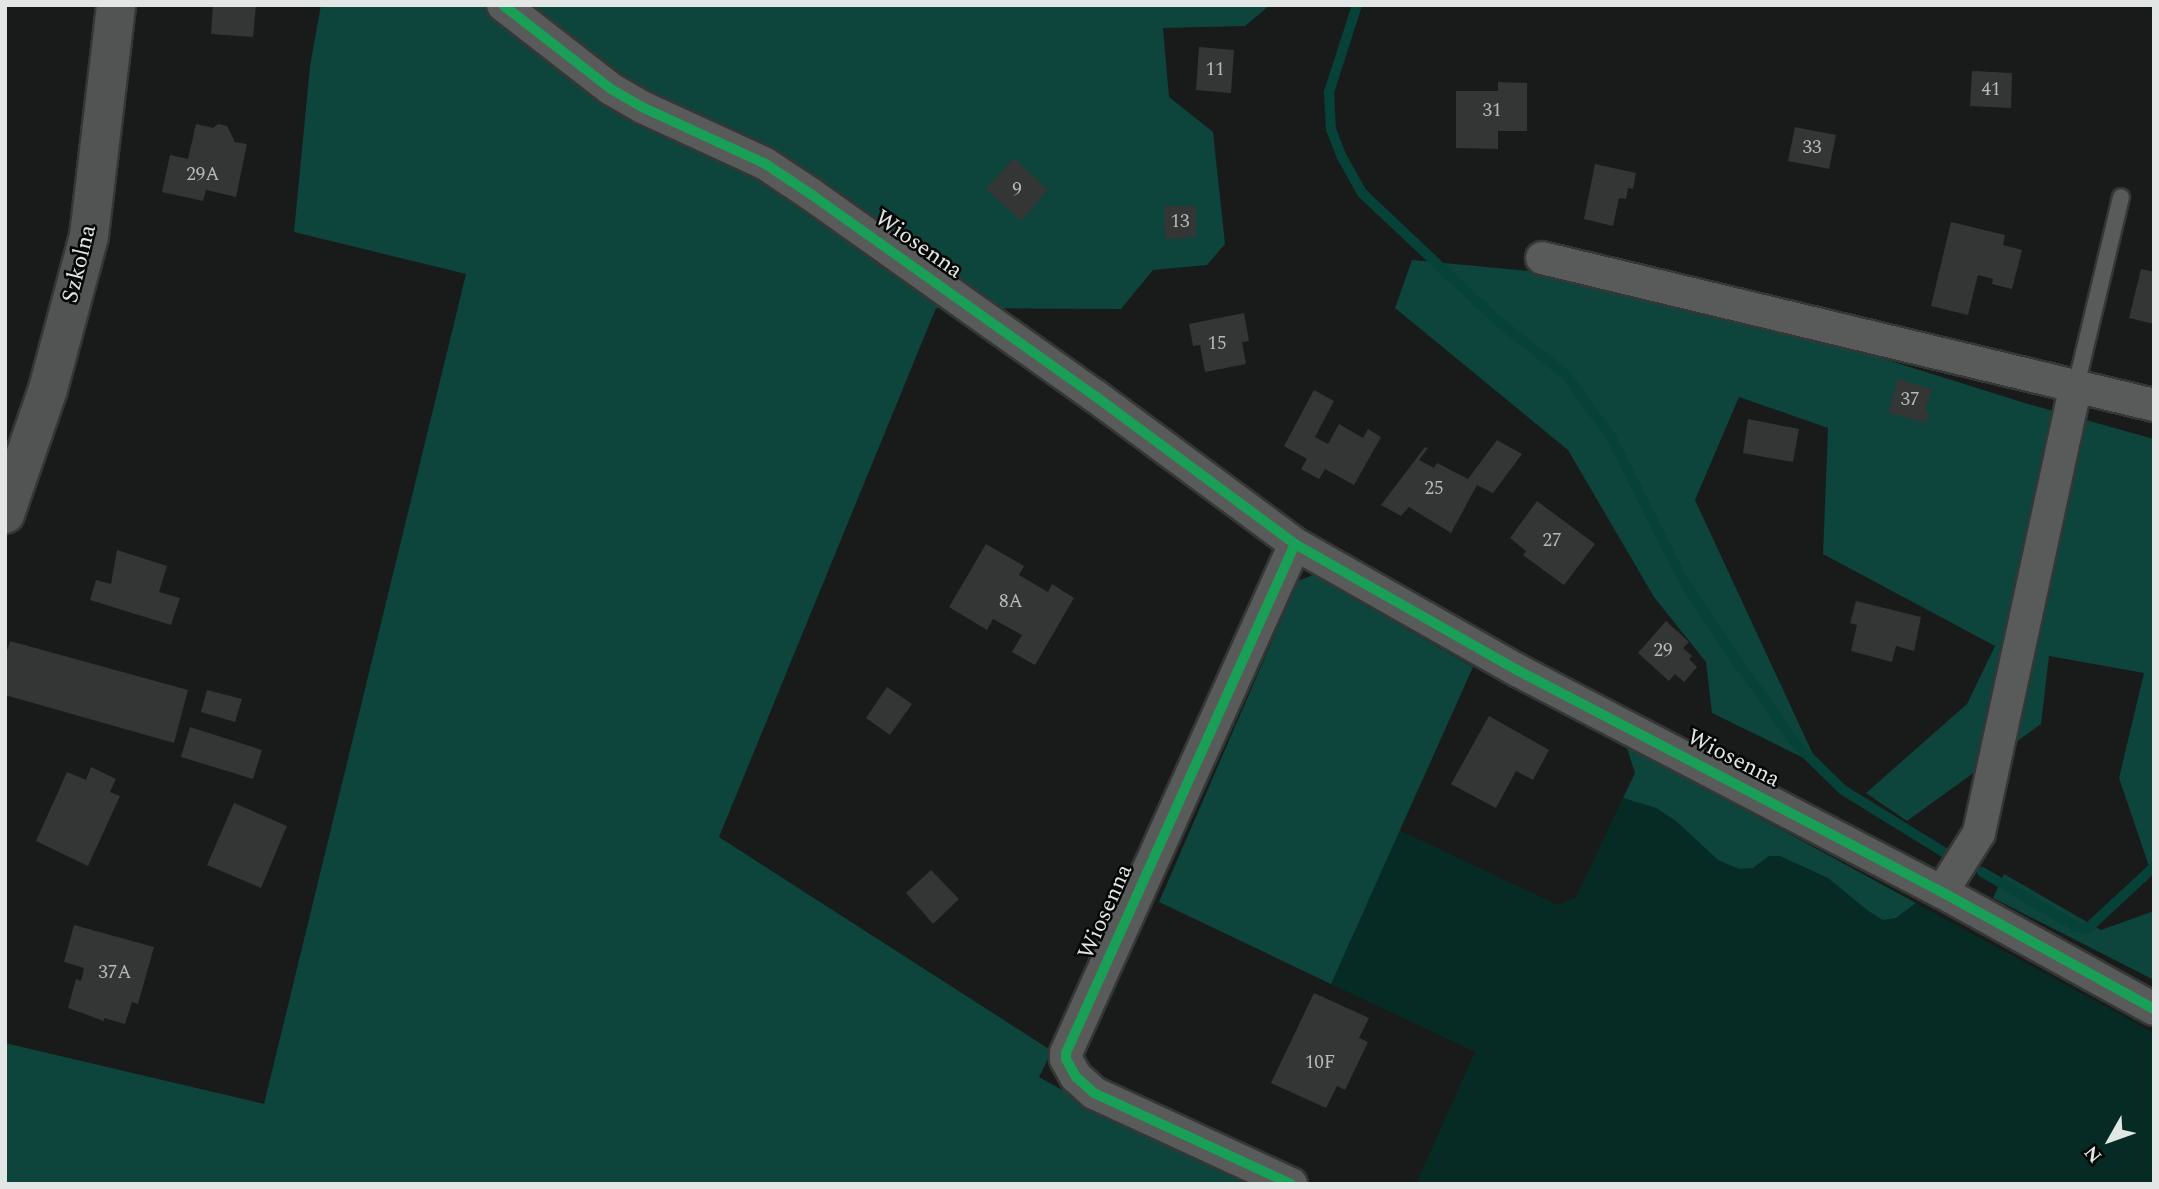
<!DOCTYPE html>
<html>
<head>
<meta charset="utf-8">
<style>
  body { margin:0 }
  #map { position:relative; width:2159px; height:1189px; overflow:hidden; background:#181b1a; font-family:Spectral,serif }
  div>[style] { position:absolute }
  .green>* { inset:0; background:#062b24 }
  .forest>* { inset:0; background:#0d443b }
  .stream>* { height:10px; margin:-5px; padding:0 5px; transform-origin:5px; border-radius:5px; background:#074239 }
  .building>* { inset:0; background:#333635 }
  .roads { filter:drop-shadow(2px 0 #353736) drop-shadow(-2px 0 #353736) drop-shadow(0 2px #353736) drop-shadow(0 -2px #353736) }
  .lane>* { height:16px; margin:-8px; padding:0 8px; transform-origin:8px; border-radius:8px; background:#595b5b }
  .street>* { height:32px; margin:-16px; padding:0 16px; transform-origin:16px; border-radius:16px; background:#595b5b }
  .secondary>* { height:38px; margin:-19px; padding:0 19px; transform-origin:19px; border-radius:19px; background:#525453 }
  .cycleway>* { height:10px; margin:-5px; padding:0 5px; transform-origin:5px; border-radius:5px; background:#1a9f57 }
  span { translate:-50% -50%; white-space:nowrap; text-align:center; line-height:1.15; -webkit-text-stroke:5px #050606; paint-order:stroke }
  .number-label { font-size:19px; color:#b6bab9 }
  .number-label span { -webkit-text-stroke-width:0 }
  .street-label { font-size:23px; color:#e2e6e5 }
  .frame { position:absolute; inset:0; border:7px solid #e2e6e5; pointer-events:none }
  .north { position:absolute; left:2075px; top:1105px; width:70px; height:70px; -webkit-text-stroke:5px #050606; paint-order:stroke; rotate:230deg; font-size:19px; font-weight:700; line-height:28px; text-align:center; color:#e2e6e5 }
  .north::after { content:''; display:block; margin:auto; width:24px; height:32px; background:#e2e6e5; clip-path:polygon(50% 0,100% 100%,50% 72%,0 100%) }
</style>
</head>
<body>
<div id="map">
  <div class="green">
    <i style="clip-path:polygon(1623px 798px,1656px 808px,1676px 821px,1718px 860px,1753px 868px,1769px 856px,1780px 855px,1828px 878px,1896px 918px,1916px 903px,2154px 1033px,2154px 1184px,1416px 1184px,1475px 1052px,1331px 984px,1399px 830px,1558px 905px,1576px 897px)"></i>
  </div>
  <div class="forest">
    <i style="clip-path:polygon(321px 5px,1270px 5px,1245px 26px,1163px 28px,1169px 97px,1213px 132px,1225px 244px,1207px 265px,1153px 270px,1121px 309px,936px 308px,719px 837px,1052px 1051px,1039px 1077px,1089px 1105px,1267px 1184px,5px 1184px,5px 1043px,264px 1104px,466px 274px,294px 232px,310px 66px)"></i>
    <i style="clip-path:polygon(1412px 260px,1560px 274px,1689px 298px,2028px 404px,2154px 439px,2154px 881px,2119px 778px,2144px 673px,2049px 656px,2041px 724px,1907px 821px,1866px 793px,1967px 704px,1995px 646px,1823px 554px,1828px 428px,1739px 397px,1695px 500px,1818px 765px,1712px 713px,1706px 662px,1654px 597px,1568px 450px,1395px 308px)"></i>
    <i style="clip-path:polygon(1313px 575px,1473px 667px,1331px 984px,1159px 902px,1298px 581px)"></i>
    <i style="clip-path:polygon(1626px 745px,1916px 903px,1896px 918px,1883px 920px,1867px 910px,1828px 878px,1780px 856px,1769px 856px,1753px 868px,1739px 869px,1718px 860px,1676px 821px,1656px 808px,1623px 798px,1635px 773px)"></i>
    <i style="clip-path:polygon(2004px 874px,2101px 930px,2154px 911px,2154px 980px,1993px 898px)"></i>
  </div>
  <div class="stream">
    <i style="left:1357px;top:5px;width:91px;rotate:107.8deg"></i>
    <i style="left:1329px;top:92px;width:37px;rotate:87deg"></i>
    <i style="left:1331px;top:129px;width:30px;rotate:69deg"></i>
    <i style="left:1342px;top:157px;width:41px;rotate:60.9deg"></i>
    <i style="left:1362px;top:193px;width:188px;rotate:43.3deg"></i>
    <i style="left:1499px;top:322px;width:85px;rotate:38.3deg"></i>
    <i style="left:1566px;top:375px;width:77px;rotate:54deg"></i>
    <i style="left:1611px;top:437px;width:158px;rotate:63.3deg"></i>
    <i style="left:1682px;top:578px;width:82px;rotate:56.9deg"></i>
    <i style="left:1727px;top:647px;width:120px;rotate:54.5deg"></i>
    <i style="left:1797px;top:745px;width:64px;rotate:44.4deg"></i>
    <i style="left:1843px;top:790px;width:120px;rotate:31.7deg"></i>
    <i style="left:1982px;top:872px;width:108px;rotate:30.1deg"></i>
    <i style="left:2075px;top:926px;width:12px;rotate:14deg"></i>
    <i style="left:2087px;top:929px;width:91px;rotate:-42.8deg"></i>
  </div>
  <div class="building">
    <i style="clip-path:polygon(213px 5px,256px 5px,253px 37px,211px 34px)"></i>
    <i style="clip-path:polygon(1199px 47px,1234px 50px,1231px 93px,1196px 90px)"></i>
    <i style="clip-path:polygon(1972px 71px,2012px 73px,2011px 108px,1970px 106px)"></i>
    <i style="clip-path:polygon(1498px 82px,1527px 83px,1527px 131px,1498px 131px,1498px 149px,1456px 148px,1456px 91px,1498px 91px)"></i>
    <i style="clip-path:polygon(196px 124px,213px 128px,218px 124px,227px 126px,235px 142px,247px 144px,236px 197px,206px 190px,203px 201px,162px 192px,170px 155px,188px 159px)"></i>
    <i style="clip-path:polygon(1795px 127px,1836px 135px,1829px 169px,1788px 161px)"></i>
    <i style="clip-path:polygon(1014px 158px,1048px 190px,1021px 221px,986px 189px)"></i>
    <i style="clip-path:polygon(1595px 164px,1636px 173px,1633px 189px,1628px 188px,1626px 199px,1619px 198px,1613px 226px,1584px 219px)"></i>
    <i style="clip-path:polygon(1164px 206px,1196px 206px,1196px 237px,1165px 239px)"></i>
    <i style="clip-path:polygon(1951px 222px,2005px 235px,2003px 245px,2022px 250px,2012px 289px,1992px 284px,1993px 279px,1978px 275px,1968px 315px,1931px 306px)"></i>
    <i style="clip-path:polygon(2141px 269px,2154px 272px,2154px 324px,2129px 318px)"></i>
    <i style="clip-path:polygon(1244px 313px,1249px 341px,1242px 342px,1246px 364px,1205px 372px,1200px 345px,1193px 346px,1189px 324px)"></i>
    <i style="clip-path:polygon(1898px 379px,1932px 389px,1925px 411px,1929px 413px,1926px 423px,1888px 413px)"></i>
    <i style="clip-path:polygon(1314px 390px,1334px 401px,1315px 437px,1328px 444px,1339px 424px,1363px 438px,1368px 429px,1381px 437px,1354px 485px,1325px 469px,1319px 479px,1301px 469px,1307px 459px,1284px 446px)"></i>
    <i style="clip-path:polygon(1748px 419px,1799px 429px,1793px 462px,1743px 453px)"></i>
    <i style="clip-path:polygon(1497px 440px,1522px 454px,1493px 493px,1477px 485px,1451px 533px,1409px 507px,1401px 516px,1381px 505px,1425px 447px,1428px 448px,1419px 460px,1434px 468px,1437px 463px,1468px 479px)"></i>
    <i style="clip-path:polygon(1537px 501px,1595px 544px,1564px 585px,1523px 555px,1526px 551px,1510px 538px)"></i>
    <i style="clip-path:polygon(986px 544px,1024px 566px,1019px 575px,1048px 592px,1052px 584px,1074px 598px,1035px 665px,1012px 652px,1022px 635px,993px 619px,987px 630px,949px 607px)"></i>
    <i style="clip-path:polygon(117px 550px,167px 566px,159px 592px,180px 598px,171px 625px,90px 600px,96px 580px,111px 584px)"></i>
    <i style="clip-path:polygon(1856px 601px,1921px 617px,1914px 651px,1896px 646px,1892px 662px,1851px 651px,1857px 625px,1850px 623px)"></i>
    <i style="clip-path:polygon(1666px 621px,1689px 642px,1683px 648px,1692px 656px,1689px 659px,1697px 667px,1684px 682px,1675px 674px,1669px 681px,1638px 653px)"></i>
    <i style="clip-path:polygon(10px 641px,188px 690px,174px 743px,5px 695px,5px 658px)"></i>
    <i style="clip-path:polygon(887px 687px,912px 704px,890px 735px,866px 718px)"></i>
    <i style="clip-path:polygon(207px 690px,242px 699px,235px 722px,201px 712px)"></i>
    <i style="clip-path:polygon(1489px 716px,1549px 750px,1533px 780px,1516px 771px,1496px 808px,1451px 784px)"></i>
    <i style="clip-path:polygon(190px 727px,262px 750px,253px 779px,181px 757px)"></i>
    <i style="clip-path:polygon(91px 767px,116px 779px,110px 792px,120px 796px,88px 866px,36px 841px,67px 772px,86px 780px)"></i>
    <i style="clip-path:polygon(234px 803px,287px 826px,261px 888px,207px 865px)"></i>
    <i style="clip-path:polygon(931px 870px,959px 899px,933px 924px,906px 893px)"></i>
    <i style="clip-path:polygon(74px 925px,154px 947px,138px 1004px,132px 1002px,125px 1024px,104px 1018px,104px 1021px,68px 1008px,76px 979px,81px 981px,84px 968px,64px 962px)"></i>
    <i style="clip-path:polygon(1314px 993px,1369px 1018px,1359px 1038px,1368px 1042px,1345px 1090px,1337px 1086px,1326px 1108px,1271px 1083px)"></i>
  </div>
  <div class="roads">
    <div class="lane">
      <i style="left:2076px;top:386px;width:194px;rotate:-76.6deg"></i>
    </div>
    <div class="street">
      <i style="left:503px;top:5px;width:137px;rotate:37.9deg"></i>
      <i style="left:611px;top:89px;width:36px;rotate:30deg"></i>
      <i style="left:642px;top:107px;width:134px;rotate:24.7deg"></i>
      <i style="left:764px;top:163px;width:58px;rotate:33.7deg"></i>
      <i style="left:812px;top:195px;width:347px;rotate:35.4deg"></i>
      <i style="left:1095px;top:396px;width:249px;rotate:36.5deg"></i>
      <i style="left:1295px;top:544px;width:255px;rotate:29.6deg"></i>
      <i style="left:1517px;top:670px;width:479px;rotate:27.6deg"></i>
      <i style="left:1942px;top:892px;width:242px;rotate:28.9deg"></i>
      <i style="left:1542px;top:258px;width:629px;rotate:13.51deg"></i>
      <i style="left:1942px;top:892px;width:70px;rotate:-57.9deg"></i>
      <i style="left:1979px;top:833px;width:457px;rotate:-77.8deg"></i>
      <i style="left:1291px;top:1184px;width:217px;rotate:-155.2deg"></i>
      <i style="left:1094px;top:1093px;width:24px;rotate:-138deg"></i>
      <i style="left:1076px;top:1077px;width:21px;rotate:-119deg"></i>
      <i style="left:1066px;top:1059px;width:6px;rotate:-90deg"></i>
      <i style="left:1066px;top:1053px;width:558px;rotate:-65.78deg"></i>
    </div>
    <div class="secondary">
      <i style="left:5px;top:514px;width:132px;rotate:-71deg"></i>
      <i style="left:48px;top:389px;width:158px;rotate:-75deg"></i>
      <i style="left:89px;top:236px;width:233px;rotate:-83.3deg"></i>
    </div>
  </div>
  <div class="cycleway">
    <i style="left:503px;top:5px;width:137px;rotate:37.9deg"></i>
    <i style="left:611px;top:89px;width:36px;rotate:30deg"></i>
    <i style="left:642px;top:107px;width:134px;rotate:24.7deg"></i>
    <i style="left:764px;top:163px;width:58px;rotate:33.7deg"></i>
    <i style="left:812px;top:195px;width:347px;rotate:35.4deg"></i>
    <i style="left:1095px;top:396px;width:249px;rotate:36.5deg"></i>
    <i style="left:1295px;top:544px;width:255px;rotate:29.6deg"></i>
    <i style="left:1517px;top:670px;width:479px;rotate:27.6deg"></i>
    <i style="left:1942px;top:892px;width:242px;rotate:28.9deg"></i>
    <i style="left:1291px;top:1184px;width:217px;rotate:-155.2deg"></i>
    <i style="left:1094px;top:1093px;width:24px;rotate:-138deg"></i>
    <i style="left:1076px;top:1077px;width:21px;rotate:-119deg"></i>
    <i style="left:1066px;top:1059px;width:6px;rotate:-90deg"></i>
    <i style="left:1066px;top:1053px;width:558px;rotate:-65.78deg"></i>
  </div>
  <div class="number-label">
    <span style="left:1215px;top:70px">11</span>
    <span style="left:1991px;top:90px">41</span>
    <span style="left:1492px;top:111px">31</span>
    <span style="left:1812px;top:148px">33</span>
    <span style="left:203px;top:175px">29A</span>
    <span style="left:1017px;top:190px">9</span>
    <span style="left:1180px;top:222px">13</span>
    <span style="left:1217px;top:344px">15</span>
    <span style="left:1910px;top:400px">37</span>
    <span style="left:1434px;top:489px">25</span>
    <span style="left:1552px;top:541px">27</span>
    <span style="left:1011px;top:602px">8A</span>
    <span style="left:1663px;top:651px">29</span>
    <span style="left:115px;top:973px">37A</span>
    <span style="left:1320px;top:1063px">10F</span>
  </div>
  <div class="street-label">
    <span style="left:918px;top:245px;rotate:35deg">Wiosenna</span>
    <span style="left:80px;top:264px;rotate:-76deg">Szkolna</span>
    <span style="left:1733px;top:759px;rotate:27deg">Wiosenna</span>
    <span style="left:1106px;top:912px;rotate:-66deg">Wiosenna</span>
  </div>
  <div class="frame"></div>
  <div class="north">N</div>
</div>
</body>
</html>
